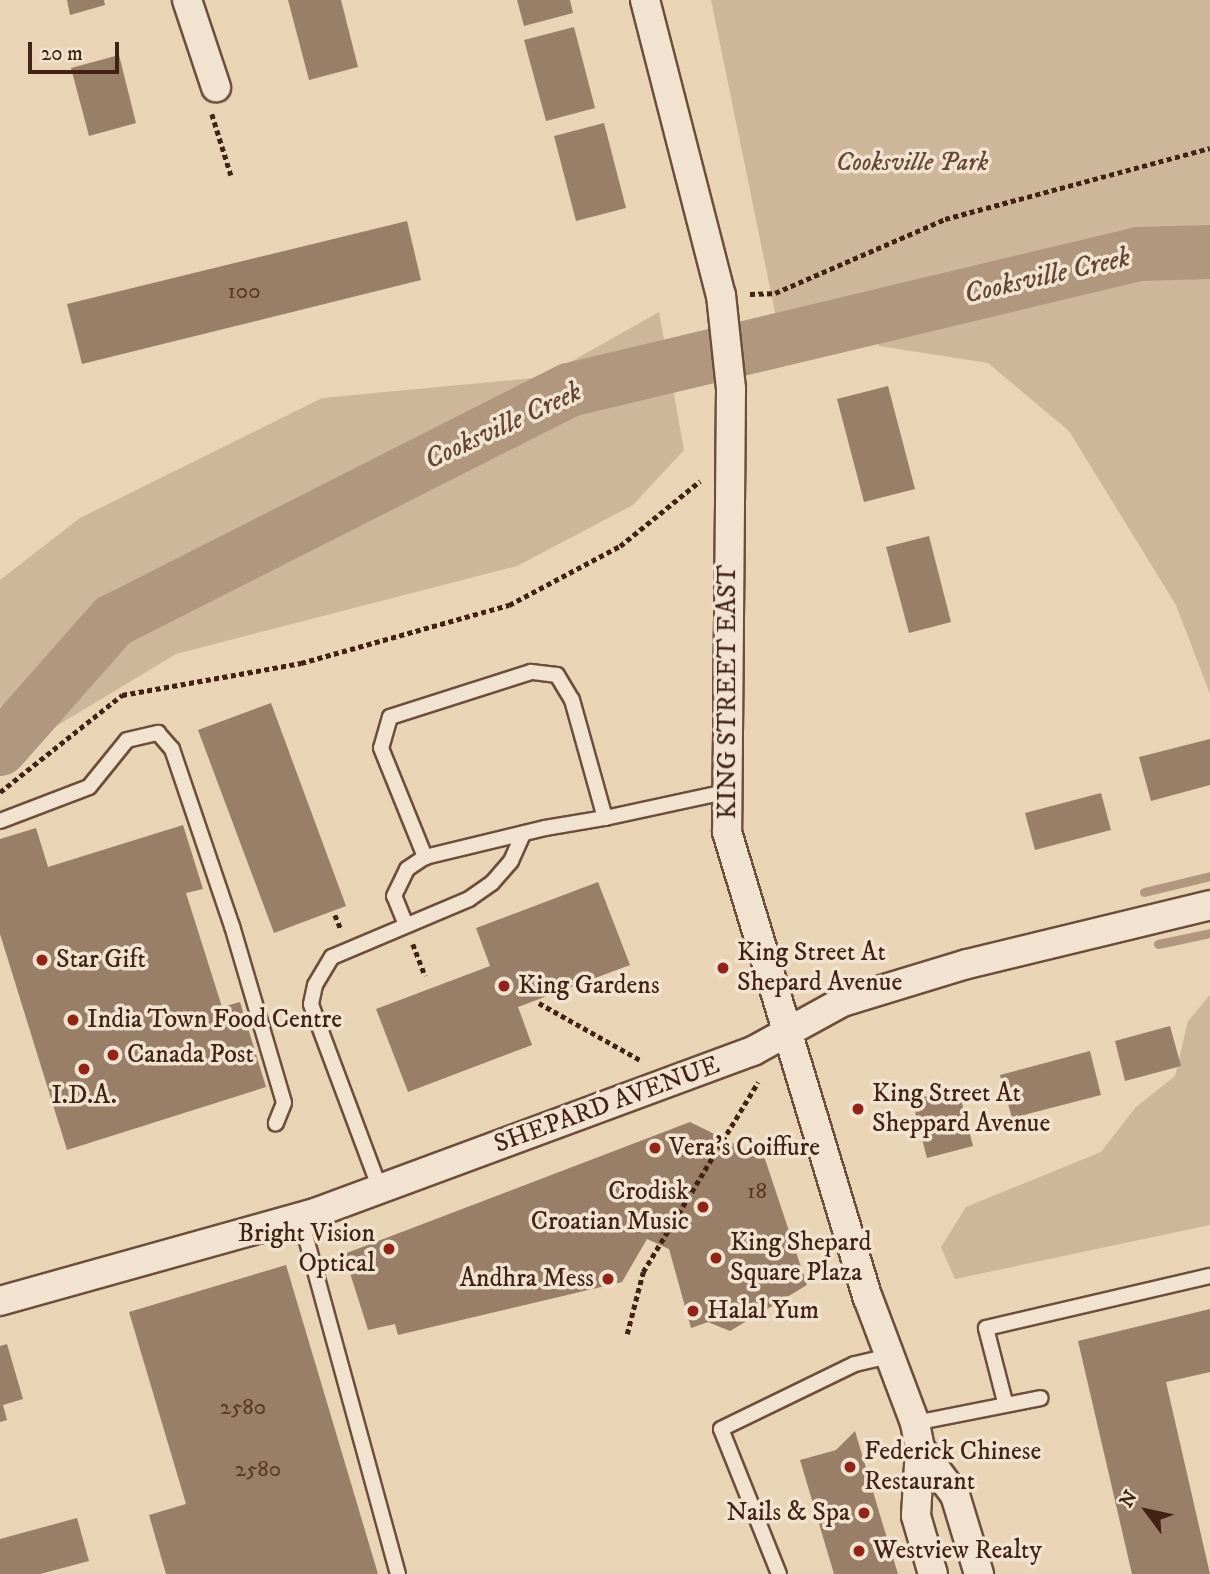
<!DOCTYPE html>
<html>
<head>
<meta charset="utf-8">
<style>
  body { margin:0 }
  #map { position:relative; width:1210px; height:1574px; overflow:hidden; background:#e9d4b6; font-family:"IM FELL DW Pica",serif }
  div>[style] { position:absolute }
  .green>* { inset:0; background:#cdb69a }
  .stream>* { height:9px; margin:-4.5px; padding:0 4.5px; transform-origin:4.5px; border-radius:4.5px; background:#b0977e }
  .river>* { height:54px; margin:-27px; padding:0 27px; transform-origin:27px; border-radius:27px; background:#b0977e }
  .building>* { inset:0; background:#997f67 }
  .path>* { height:4.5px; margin-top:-2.25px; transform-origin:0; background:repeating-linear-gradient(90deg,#422212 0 5px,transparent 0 8.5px) }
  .roads { filter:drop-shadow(2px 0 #6c4e3b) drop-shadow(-2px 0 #6c4e3b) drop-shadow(0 2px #6c4e3b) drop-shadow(0 -2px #6c4e3b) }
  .service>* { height:14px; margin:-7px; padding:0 7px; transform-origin:7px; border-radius:7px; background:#f1e3d0 }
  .minor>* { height:28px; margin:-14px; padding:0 14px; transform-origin:14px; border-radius:14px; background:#f1e3d0 }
  .dots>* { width:19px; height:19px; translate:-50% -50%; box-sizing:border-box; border:4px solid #f1e3d0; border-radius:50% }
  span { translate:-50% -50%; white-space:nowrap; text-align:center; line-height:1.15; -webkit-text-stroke:7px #f1e3d0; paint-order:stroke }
  .number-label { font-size:23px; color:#583927 }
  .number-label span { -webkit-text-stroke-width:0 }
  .park-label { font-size:26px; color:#654734; font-style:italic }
  .street-label { font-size:26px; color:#422212 }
  .poi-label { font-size:26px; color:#422212 }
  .left { translate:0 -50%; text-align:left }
  .right { translate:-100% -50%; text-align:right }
  .water-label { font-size:28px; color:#634532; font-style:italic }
  .north { position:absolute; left:1112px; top:1476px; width:70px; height:70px; -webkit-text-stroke:5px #f1e3d0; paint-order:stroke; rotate:303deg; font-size:19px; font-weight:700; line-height:28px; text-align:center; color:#422212 }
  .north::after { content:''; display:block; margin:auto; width:24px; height:32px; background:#422212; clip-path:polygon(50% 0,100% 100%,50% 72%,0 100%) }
  .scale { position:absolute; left:28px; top:42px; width:91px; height:32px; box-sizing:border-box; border:4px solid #422212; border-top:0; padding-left:9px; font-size:21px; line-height:24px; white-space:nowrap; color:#422212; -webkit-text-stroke:5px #f1e3d0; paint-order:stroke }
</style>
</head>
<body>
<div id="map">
  <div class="green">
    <i style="clip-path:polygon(711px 0,1210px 0,1210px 694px,1176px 605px,1069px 431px,988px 363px,879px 346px,875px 339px,785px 361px)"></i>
    <i style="clip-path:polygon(659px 312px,684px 450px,633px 505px,517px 566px,176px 654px,15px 751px,0 705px,0 580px,80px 518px,322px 398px,544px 377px)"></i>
    <i style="clip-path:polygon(1210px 995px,1210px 1225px,955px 1279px,941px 1247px,966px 1207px,1101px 1152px,1136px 1107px,1175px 1076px,1188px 1021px)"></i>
  </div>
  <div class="stream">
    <i style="left:1144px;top:892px;width:68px;rotate:-13.6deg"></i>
    <i style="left:1158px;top:944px;width:53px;rotate:-11.9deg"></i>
  </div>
  <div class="river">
    <i style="left:0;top:749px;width:171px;rotate:-48.6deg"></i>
    <i style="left:113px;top:621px;width:511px;rotate:-26.87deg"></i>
    <i style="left:569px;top:390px;width:586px;rotate:-13.42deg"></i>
    <i style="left:1139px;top:254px;width:71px;rotate:-1.6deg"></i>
  </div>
  <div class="building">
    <i style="clip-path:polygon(67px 0,104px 0,105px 5px,70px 15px)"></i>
    <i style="clip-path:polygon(288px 0,341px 0,358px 67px,309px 80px)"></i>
    <i style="clip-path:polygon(517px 0,570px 0,573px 13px,524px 26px)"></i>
    <i style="clip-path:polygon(574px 27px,595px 108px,546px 121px,524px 40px)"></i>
    <i style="clip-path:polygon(119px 55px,136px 123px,89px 136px,71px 68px)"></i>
    <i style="clip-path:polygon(604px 123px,626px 208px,576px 221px,554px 136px)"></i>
    <i style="clip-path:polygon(407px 221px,421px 280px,82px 364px,67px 304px)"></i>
    <i style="clip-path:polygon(888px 386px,915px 489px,864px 502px,837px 399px)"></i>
    <i style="clip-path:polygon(929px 536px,951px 622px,909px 633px,886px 547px)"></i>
    <i style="clip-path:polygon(271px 703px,346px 906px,274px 933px,198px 730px)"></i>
    <i style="clip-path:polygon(1210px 739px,1210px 785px,1151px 801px,1139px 757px)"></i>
    <i style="clip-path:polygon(1101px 793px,1111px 830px,1035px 850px,1025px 813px)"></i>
    <i style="clip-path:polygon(183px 825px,203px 889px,186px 893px,222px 1007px,240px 1002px,266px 1087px,67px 1150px,0 934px,0 839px,36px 828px,48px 867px)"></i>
    <i style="clip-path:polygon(598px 882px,630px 965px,518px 1007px,532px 1045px,408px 1092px,376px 1009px,490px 966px,476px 928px)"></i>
    <i style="clip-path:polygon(1170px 1026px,1181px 1066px,1125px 1081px,1115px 1041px)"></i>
    <i style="clip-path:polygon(1090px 1051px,1101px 1095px,1012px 1118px,1000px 1075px)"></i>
    <i style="clip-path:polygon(958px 1088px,973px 1146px,927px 1158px,912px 1100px)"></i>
    <i style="clip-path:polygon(690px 1122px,765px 1159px,807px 1285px,730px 1331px,708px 1322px,691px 1328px,669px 1249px,647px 1239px,622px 1282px,398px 1335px,395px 1324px,368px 1330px,344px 1254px)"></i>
    <i style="clip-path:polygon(286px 1265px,378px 1574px,166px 1574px,149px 1515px,186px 1504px,129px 1312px)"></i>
    <i style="clip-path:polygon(1210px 1309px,1210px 1372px,1166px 1382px,1210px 1574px,1132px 1574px,1078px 1341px)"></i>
    <i style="clip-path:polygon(7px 1344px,23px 1399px,3px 1405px,7px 1420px,0 1422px,0 1346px)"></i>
    <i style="clip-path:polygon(855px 1431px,880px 1515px,898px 1574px,834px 1574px,800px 1460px,836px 1450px)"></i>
    <i style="clip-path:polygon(77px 1518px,89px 1561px,40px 1574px,0 1574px,0 1539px)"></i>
  </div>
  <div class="path">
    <i style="left:212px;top:114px;width:64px;rotate:72.7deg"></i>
    <i style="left:750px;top:294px;width:25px;rotate:-2deg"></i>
    <i style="left:775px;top:293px;width:185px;rotate:-23.5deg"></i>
    <i style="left:945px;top:219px;width:274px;rotate:-15deg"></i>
    <i style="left:0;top:792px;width:156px;rotate:-38.5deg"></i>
    <i style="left:122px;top:695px;width:182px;rotate:-10.1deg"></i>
    <i style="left:301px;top:663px;width:216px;rotate:-15.6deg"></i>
    <i style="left:509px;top:605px;width:126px;rotate:-28deg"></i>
    <i style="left:620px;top:546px;width:103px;rotate:-39.1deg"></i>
    <i style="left:335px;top:915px;width:15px;rotate:67deg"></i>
    <i style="left:413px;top:944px;width:34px;rotate:69deg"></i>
    <i style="left:539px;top:1003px;width:118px;rotate:29.4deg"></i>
    <i style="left:627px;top:1334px;width:64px;rotate:-75.5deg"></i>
    <i style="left:643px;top:1272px;width:222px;rotate:-58.8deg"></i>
  </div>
  <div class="roads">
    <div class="service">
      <i style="left:605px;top:818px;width:123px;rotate:-105.6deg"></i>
      <i style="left:572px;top:700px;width:29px;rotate:-121deg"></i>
      <i style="left:557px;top:675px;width:26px;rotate:-173deg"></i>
      <i style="left:531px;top:672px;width:148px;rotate:162.3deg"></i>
      <i style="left:390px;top:717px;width:32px;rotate:106deg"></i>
      <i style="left:381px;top:748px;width:118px;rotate:68deg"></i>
      <i style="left:425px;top:857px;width:123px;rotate:-13.6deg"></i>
      <i style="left:545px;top:828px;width:61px;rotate:-9.5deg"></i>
      <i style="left:605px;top:818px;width:123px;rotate:-12.2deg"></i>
      <i style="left:0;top:821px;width:95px;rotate:-20.9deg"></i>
      <i style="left:89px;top:787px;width:60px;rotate:-51deg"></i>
      <i style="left:127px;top:740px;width:32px;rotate:-13deg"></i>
      <i style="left:158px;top:733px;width:21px;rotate:49deg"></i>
      <i style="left:172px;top:749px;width:187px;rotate:71.3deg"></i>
      <i style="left:232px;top:926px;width:184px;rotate:73.6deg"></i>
      <i style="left:284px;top:1103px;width:22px;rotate:112deg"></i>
      <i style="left:406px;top:925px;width:31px;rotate:-112deg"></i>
      <i style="left:394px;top:896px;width:30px;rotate:-64deg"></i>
      <i style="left:407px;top:869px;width:22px;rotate:-34deg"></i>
      <i style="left:380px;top:1189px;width:197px;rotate:-110.5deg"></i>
      <i style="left:311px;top:1004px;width:19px;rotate:-78deg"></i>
      <i style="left:315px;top:985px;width:33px;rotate:-59deg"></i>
      <i style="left:332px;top:957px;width:149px;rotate:-22.9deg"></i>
      <i style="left:469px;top:899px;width:28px;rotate:-35deg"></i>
      <i style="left:492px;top:883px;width:29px;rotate:-49deg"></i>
      <i style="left:511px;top:861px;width:30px;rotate:-66deg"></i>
      <i style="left:300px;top:1216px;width:371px;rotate:74.7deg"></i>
      <i style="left:1005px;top:1402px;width:76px;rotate:-104.4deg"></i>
      <i style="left:986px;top:1328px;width:230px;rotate:-13.1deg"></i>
      <i style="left:915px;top:1423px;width:128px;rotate:-11.2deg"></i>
      <i style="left:779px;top:1574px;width:156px;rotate:-111.8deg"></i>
      <i style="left:721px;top:1429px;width:149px;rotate:-25.9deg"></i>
      <i style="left:855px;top:1364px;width:36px;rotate:-13deg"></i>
    </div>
    <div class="minor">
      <i style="left:187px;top:0;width:92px;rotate:71.6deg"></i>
      <i style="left:645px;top:0;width:305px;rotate:75.6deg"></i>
      <i style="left:721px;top:295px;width:95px;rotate:83.9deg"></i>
      <i style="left:731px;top:389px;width:443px;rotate:90.5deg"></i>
      <i style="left:727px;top:832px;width:487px;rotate:73.2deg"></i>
      <i style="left:868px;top:1298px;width:134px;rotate:69.4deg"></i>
      <i style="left:915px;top:1423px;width:25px;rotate:79deg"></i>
      <i style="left:920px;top:1448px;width:68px;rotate:93.4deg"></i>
      <i style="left:916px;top:1516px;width:60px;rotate:73.7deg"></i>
      <i style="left:0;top:1301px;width:324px;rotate:-15.6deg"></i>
      <i style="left:312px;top:1214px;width:470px;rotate:-20.3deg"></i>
      <i style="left:753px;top:1051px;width:102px;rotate:-28.8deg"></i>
      <i style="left:842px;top:1002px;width:131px;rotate:-16.9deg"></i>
      <i style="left:967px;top:964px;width:250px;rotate:-13.6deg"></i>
      <i style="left:920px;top:1448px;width:59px;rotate:53.3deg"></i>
      <i style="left:955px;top:1495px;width:83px;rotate:73.1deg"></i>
    </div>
  </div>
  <div class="dots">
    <i style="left:42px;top:960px;background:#8f2418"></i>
    <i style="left:723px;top:968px;background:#8f2418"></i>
    <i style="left:504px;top:986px;background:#8f2418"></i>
    <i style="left:73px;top:1020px;background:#8f2418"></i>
    <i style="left:113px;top:1055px;background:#8f2418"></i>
    <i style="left:84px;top:1069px;background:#8f2418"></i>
    <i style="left:858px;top:1109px;background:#8f2418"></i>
    <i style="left:655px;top:1148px;background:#8f2418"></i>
    <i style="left:703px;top:1207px;background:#8f2418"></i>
    <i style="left:389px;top:1249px;background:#8f2418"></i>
    <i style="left:716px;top:1258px;background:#8f2418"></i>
    <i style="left:608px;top:1279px;background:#8f2418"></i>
    <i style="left:693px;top:1311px;background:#8f2418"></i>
    <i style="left:850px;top:1467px;background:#8f2418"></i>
    <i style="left:864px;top:1513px;background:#8f2418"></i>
    <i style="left:859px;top:1551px;background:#8f2418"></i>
  </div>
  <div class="number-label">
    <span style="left:244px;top:292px">100</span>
    <span style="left:757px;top:1192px">18</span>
    <span style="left:243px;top:1408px">2580</span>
    <span style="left:258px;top:1470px">2580</span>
  </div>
  <div class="park-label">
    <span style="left:912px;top:163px">Cooksville Park</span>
  </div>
  <div class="street-label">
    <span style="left:728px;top:692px;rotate:-90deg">KING STREET EAST</span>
    <span style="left:607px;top:1105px;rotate:-20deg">SHEPARD AVENUE</span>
  </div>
  <div class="poi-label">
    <span class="left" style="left:737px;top:968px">King Street At<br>Shepard Avenue</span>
    <span class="left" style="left:56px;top:960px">Star Gift</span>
    <span class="left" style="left:518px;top:986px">King Gardens</span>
    <span class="left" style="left:87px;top:1020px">India Town Food Centre</span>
    <span class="left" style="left:127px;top:1055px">Canada Post</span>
    <span class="left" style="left:872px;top:1109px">King Street At<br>Sheppard Avenue</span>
    <span style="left:84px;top:1096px">I.D.A.</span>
    <span class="left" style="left:669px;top:1148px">Vera's Coiffure</span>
    <span class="right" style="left:689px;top:1207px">Crodisk<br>Croatian Music</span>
    <span class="right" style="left:375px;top:1249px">Bright Vision<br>Optical</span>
    <span class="left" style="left:730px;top:1258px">King Shepard<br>Square Plaza</span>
    <span class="right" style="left:594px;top:1279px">Andhra Mess</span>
    <span class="left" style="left:707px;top:1311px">Halal Yum</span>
    <span class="left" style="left:864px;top:1467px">Federick Chinese<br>Restaurant</span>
    <span class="right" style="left:850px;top:1513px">Nails &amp; Spa</span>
    <span class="left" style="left:873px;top:1551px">Westview Realty</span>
  </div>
  <div class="water-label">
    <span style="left:1047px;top:276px;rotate:-13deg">Cooksville Creek</span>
    <span style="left:503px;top:426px;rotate:-25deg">Cooksville Creek</span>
  </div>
  <div class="north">N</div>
  <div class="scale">20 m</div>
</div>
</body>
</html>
